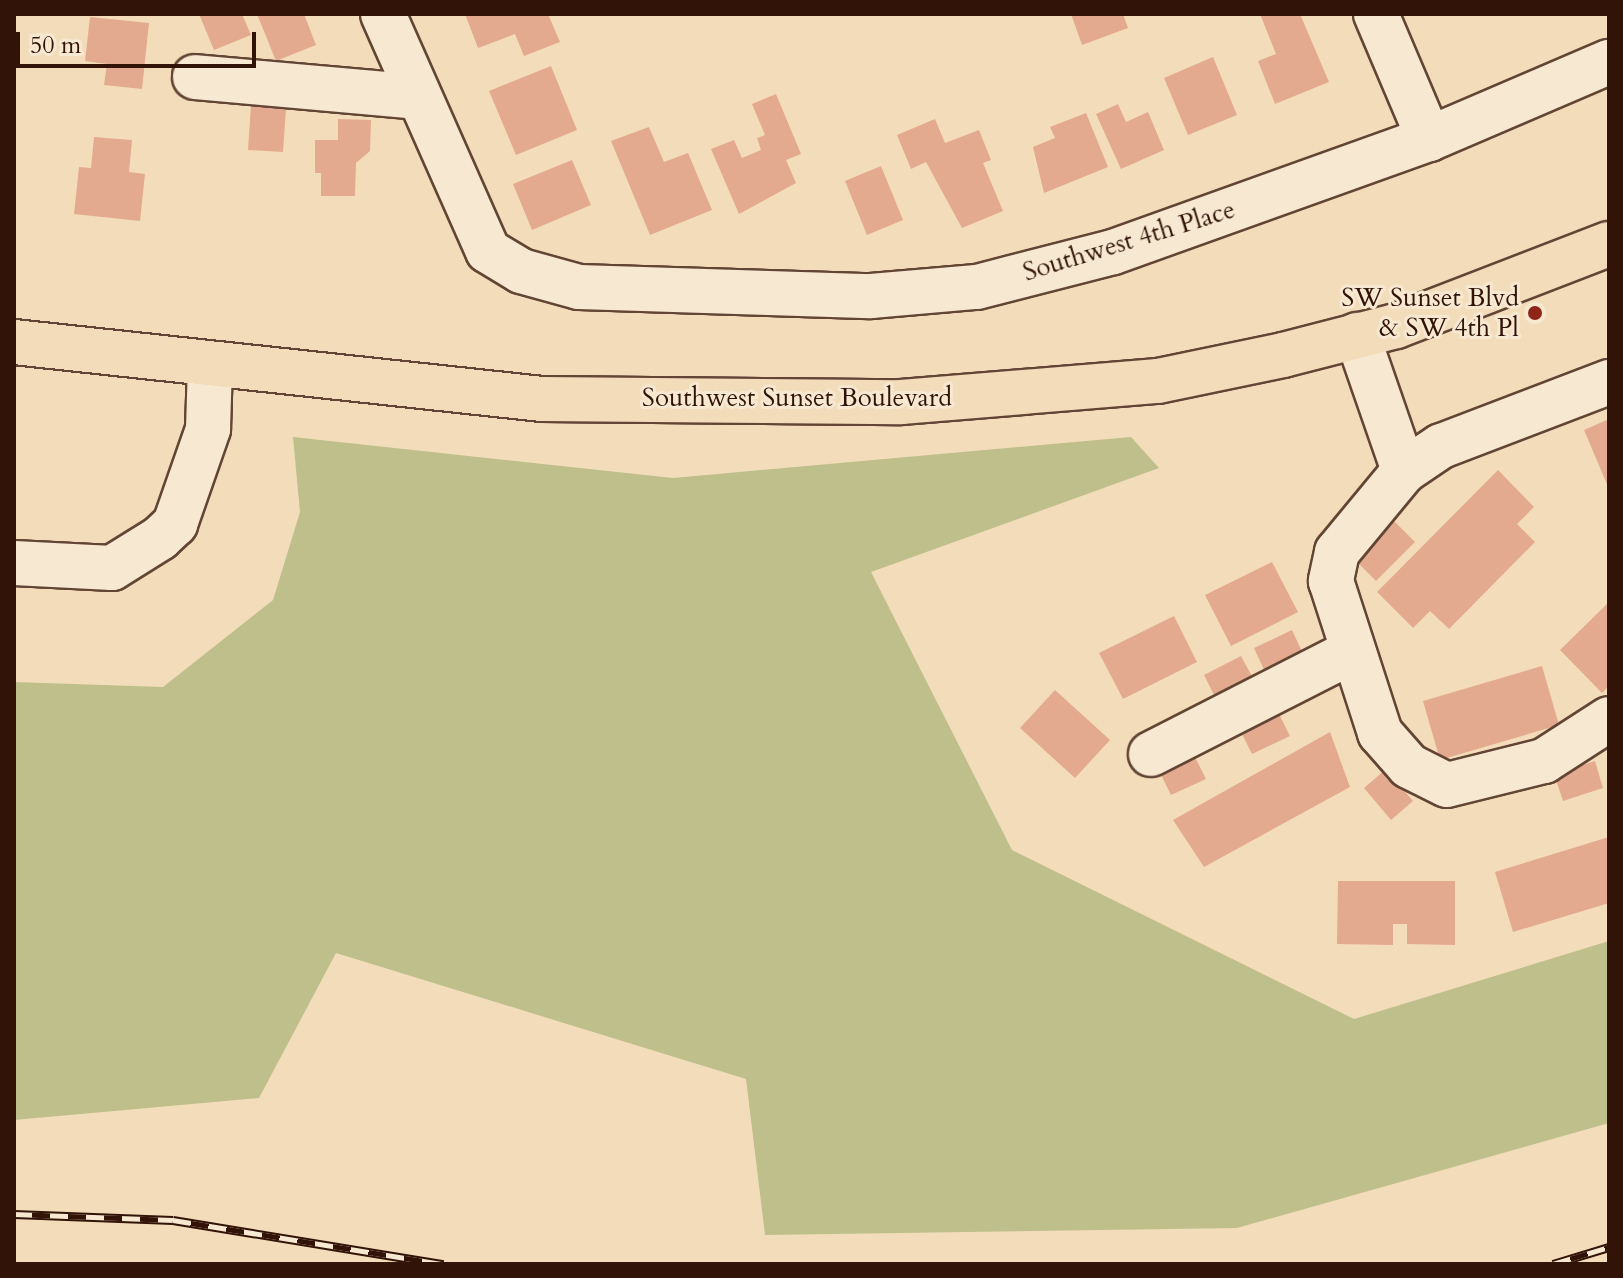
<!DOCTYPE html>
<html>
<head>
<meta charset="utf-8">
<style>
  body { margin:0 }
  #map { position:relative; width:1623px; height:1278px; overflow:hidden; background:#f3dcba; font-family:Cardo,serif }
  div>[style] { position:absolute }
  .green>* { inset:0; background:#bfbf8c }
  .building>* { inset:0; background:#e4aa90 }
  .roads { filter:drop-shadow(2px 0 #624534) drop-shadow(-2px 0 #624534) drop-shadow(0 2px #624534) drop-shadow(0 -2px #624534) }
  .minor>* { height:44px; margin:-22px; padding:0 22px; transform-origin:22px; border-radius:22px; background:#f7e8d2 }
  .major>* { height:44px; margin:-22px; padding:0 22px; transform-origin:22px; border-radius:22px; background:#f3dcba }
  .rail>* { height:9px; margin-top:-4.5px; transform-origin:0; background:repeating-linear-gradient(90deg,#f7e8d2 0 18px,#311308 0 36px); box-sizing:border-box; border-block:2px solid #311308 }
  .dots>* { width:22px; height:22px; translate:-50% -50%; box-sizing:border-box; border:4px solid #f7e8d2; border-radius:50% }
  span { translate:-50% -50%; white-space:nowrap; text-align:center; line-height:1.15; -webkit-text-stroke:6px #f7e8d2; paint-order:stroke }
  .street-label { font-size:26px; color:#311308 }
  .poi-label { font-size:26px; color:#311308 }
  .right { translate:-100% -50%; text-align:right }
  .frame { position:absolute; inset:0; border:16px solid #311308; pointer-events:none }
  .scale { position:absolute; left:16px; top:32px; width:240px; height:36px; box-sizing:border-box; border:4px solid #311308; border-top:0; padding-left:10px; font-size:24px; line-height:28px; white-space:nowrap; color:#311308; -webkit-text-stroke:6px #f7e8d2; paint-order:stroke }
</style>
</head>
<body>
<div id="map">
  <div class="green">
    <i style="clip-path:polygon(293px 437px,673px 478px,1131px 437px,1159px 468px,871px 572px,1012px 850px,1354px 1019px,1609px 941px,1609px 1123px,1237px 1228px,765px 1235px,746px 1079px,336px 953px,259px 1098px,14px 1120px,14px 682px,163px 687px,273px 600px,300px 512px)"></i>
  </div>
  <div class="building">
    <i style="clip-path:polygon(199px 14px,242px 14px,251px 35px,214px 50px)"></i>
    <i style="clip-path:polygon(257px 14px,304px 14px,316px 45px,276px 61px)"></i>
    <i style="clip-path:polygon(465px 14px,548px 14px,560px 42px,524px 56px,515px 34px,478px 48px)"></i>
    <i style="clip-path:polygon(1071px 14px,1123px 14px,1128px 28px,1082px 45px)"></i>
    <i style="clip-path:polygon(1260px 14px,1300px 14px,1329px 82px,1275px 104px,1258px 61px,1276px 54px)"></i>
    <i style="clip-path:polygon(90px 17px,149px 23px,142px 89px,104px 85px,107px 64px,85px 61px)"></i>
    <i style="clip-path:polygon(1213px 57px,1237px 115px,1188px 135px,1164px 78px)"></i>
    <i style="clip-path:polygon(551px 66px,577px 130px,516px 155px,489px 91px)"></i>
    <i style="clip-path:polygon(776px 94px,801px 154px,786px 160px,796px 183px,739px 214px,711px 149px,734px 140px,742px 158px,761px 150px,757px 138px,765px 135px,752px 104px)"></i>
    <i style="clip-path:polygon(1118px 104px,1126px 122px,1148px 112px,1164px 150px,1121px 169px,1096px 114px)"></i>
    <i style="clip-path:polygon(251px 105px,286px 108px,283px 152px,248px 150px)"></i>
    <i style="clip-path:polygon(1086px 113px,1108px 167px,1044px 193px,1033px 147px,1055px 138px,1050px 127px)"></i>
    <i style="clip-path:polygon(338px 119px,371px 120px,370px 151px,356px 163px,355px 196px,321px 196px,321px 173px,315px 173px,315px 140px,338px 140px)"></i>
    <i style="clip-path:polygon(935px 119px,945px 143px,979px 130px,991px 160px,983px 163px,1003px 211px,962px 228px,926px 162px,911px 169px,897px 135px)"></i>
    <i style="clip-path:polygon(649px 127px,664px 162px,688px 153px,712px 210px,650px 235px,611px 141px)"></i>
    <i style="clip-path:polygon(94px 137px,132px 140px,129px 172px,145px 174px,140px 221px,74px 214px,79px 167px,91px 168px)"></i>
    <i style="clip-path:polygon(572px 160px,591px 205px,532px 230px,513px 184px)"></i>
    <i style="clip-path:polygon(881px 166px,903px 220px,867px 235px,845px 181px)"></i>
    <i style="clip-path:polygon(1609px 419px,1609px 489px,1584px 430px)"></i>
    <i style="clip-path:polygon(1498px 470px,1534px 507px,1517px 524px,1535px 542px,1449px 629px,1430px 611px,1413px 628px,1377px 592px)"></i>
    <i style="clip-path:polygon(1394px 521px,1415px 542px,1376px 581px,1355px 560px)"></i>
    <i style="clip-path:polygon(1272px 562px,1298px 612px,1231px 646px,1205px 595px)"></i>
    <i style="clip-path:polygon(1609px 602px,1609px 686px,1602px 693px,1560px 650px)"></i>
    <i style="clip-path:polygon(1174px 616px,1197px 662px,1123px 699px,1099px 653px)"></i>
    <i style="clip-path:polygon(1292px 630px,1304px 656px,1266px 674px,1254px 648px)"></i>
    <i style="clip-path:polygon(1241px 656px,1254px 680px,1216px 699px,1204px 675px)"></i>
    <i style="clip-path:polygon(1542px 666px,1559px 725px,1440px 760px,1423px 701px)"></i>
    <i style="clip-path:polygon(1055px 690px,1110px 740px,1075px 778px,1020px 728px)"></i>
    <i style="clip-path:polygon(1278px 712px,1290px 736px,1252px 754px,1240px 730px)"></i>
    <i style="clip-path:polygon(1330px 732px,1350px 787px,1204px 867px,1173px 820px)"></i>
    <i style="clip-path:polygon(1194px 755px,1206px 779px,1171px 795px,1159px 771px)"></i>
    <i style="clip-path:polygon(1595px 761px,1603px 788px,1563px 801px,1554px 774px)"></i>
    <i style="clip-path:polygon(1386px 769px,1413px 801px,1391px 820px,1364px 788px)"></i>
    <i style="clip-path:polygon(1609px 837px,1609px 903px,1513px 932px,1495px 872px)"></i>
    <i style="clip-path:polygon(1338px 881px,1455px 881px,1455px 945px,1407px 944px,1407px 924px,1393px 924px,1393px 945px,1337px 944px)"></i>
  </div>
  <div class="roads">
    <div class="minor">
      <i style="left:383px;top:14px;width:259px;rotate:66.1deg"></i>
      <i style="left:488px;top:251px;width:39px;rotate:31deg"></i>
      <i style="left:521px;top:271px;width:60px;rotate:15.4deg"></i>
      <i style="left:579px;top:287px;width:292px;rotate:1.8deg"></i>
      <i style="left:871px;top:296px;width:106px;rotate:-4.9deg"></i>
      <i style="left:977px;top:287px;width:140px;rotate:-14.4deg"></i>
      <i style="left:1113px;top:252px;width:336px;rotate:-19.7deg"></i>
      <i style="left:1429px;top:139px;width:196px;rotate:-23.2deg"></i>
      <i style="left:1376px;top:14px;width:136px;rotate:67deg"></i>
      <i style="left:195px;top:77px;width:223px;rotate:5.1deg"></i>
      <i style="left:1357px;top:335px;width:144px;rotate:70.9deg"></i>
      <i style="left:1609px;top:382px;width:180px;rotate:159.1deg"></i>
      <i style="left:1441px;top:446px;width:45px;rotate:146deg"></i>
      <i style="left:1404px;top:471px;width:105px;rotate:129.6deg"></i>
      <i style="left:1337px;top:552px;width:30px;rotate:102deg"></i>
      <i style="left:1331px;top:581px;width:160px;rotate:72.1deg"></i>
      <i style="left:1380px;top:733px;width:44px;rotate:48.7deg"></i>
      <i style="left:1409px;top:766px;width:42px;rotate:26.6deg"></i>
      <i style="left:1447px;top:785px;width:100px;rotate:-13.9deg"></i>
      <i style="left:1544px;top:761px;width:77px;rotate:-32.9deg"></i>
      <i style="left:14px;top:563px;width:98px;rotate:2.9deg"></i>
      <i style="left:112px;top:568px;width:57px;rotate:-32deg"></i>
      <i style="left:160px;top:538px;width:21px;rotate:-43deg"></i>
      <i style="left:175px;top:524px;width:101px;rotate:-70.8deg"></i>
      <i style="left:208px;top:429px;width:65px;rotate:-88.2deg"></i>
      <i style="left:1151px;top:754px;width:222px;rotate:-27deg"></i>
    </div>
    <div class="major">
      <i style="left:14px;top:342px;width:531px;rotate:6.16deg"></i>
      <i style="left:542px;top:399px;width:359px;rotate:0.5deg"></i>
      <i style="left:901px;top:402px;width:258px;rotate:-4.7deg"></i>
      <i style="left:1158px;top:381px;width:128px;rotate:-11.7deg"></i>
      <i style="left:1283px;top:355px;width:117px;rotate:-14.4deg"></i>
      <i style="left:1396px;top:326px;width:228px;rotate:-21.1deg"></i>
    </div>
  </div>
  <div class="rail">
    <i style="left:14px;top:1214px;width:159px;rotate:2.2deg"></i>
    <i style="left:173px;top:1220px;width:274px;rotate:9.3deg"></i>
    <i style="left:1553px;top:1264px;width:59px;rotate:-16.9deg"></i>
  </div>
  <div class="dots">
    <i style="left:1535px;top:313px;background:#8f2418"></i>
  </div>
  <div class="street-label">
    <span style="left:1129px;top:241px;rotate:-17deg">Southwest 4th Place</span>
    <span style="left:797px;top:398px">Southwest Sunset Boulevard</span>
  </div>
  <div class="poi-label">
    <span class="right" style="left:1519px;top:313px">SW Sunset Blvd<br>&amp; SW 4th Pl</span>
  </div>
  <div class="frame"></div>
  <div class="scale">50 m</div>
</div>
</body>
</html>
